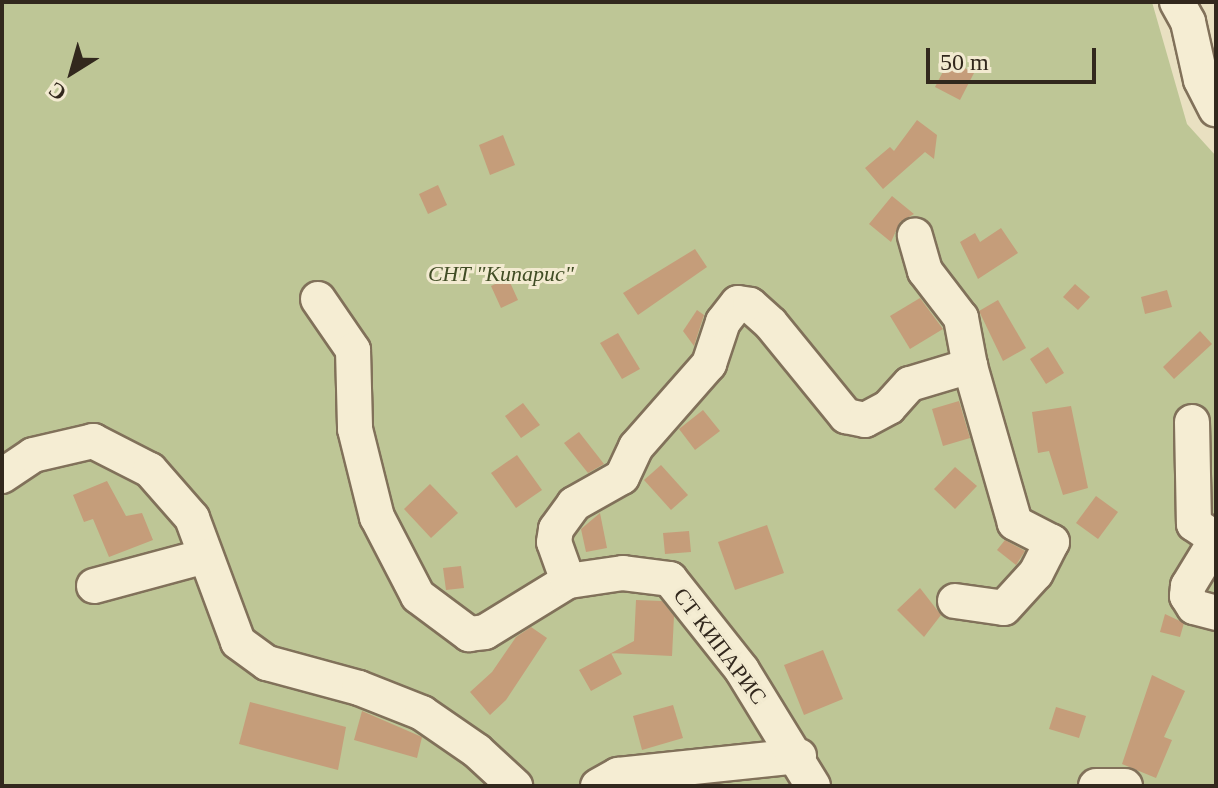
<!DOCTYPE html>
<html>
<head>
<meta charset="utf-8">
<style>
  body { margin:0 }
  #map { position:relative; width:1218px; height:788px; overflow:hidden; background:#e9e0c1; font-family:Georgia,serif }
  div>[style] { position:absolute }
  .green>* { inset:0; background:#bec696 }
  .building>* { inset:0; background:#c59d7a }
  .roads { filter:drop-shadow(2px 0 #81715a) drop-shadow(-2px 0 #81715a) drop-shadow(0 2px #81715a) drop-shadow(0 -2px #81715a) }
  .minor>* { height:34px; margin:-17px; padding:0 17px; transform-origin:17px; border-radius:17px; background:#f5edd3 }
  span { translate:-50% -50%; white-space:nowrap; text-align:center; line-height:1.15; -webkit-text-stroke:6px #f2ead0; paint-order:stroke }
  .park-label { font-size:22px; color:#414d25; font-style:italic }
  .street-label { font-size:22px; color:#32281d }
  .frame { position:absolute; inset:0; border:4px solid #32281d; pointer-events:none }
  .north { position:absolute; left:32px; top:32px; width:80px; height:80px; -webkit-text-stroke:6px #f2ead0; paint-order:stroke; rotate:217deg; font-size:22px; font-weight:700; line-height:32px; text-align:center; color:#32281d }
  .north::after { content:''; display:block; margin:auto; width:28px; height:36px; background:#32281d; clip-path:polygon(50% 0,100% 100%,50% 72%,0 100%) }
  .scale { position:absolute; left:926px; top:48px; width:170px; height:36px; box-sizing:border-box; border:4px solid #32281d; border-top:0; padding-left:10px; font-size:24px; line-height:28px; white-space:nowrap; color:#32281d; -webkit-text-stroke:6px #f2ead0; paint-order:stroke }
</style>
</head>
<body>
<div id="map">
  <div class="green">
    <i style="clip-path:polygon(2px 2px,1152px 2px,1187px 124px,1216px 156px,1216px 786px,2px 786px)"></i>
  </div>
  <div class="building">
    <i style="clip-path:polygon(949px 60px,974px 73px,960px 100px,935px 87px)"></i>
    <i style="clip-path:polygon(917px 120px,937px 135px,934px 159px,925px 152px,883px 189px,865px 168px,890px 147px,894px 151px)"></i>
    <i style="clip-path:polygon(503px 135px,515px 165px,490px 175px,479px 145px)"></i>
    <i style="clip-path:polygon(438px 185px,447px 205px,428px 214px,419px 194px)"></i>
    <i style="clip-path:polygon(892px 196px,914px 214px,900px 222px,891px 242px,869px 224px)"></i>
    <i style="clip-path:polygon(1001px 228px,1018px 253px,978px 279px,960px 242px,975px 233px,980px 242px)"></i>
    <i style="clip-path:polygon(695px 249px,707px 267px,638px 315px,623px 293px)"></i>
    <i style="clip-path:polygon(508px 278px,518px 300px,501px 308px,491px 286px)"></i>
    <i style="clip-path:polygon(1075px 284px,1090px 297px,1078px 310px,1063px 297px)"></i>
    <i style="clip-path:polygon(1167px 290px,1172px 307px,1145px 314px,1141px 297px)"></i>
    <i style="clip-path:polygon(920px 298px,943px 329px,910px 349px,890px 316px)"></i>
    <i style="clip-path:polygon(998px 300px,1026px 348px,1003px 361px,979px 311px)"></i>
    <i style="clip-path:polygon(697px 310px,704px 315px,694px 346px,683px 331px)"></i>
    <i style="clip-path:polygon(1200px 331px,1212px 344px,1174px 379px,1163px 367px)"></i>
    <i style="clip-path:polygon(618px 333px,640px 369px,622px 379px,600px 343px)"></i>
    <i style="clip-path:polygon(1048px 347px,1064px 373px,1046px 384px,1030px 359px)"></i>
    <i style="clip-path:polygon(959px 401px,970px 438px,943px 446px,932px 409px)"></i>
    <i style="clip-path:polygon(523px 403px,540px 425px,521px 438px,505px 416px)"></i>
    <i style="clip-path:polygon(1071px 406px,1088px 488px,1063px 495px,1049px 451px,1038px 453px,1032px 412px)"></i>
    <i style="clip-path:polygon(703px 410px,720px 431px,695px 450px,679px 429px)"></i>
    <i style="clip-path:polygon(579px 432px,604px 464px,588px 473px,564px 443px)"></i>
    <i style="clip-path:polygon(517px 455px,542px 490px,516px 508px,491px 473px)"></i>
    <i style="clip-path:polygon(661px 465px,688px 495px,671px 510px,644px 480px)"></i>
    <i style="clip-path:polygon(955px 467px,977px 486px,955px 509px,934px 489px)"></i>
    <i style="clip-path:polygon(107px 481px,126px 516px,142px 513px,153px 540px,109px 557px,93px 519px,84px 522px,73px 495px)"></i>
    <i style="clip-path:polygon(430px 484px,458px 513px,431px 538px,404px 509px)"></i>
    <i style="clip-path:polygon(1096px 496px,1118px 512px,1098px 539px,1076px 523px)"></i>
    <i style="clip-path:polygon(600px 513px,607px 548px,586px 552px,581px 529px)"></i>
    <i style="clip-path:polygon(767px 525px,784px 573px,735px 590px,718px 542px)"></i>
    <i style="clip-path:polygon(689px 531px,691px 552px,665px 554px,663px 533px)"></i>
    <i style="clip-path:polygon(1005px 540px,1025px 551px,1016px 565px,997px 550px)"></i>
    <i style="clip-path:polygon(461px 566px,464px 588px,446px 590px,443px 568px)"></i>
    <i style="clip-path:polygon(920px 588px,941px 615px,924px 637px,897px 610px)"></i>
    <i style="clip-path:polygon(636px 600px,662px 601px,674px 616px,672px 656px,611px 653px,622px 674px,591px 691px,579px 670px,634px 641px)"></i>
    <i style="clip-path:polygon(1165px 614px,1184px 623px,1180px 637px,1160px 632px)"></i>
    <i style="clip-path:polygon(531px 627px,547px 638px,506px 700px,490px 715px,470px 692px,492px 672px,516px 637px)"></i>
    <i style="clip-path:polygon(823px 650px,843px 699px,804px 715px,784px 665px)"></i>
    <i style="clip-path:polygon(1152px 675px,1185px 691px,1164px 737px,1172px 740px,1156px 778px,1122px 764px)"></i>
    <i style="clip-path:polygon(250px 702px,346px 727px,338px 770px,239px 744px)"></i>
    <i style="clip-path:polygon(673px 705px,683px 738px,642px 750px,633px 716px)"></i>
    <i style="clip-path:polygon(1056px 707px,1086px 716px,1079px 738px,1049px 729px)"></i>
    <i style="clip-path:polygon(362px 711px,422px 737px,417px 758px,354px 740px)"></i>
  </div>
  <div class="roads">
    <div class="minor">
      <i style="left:1177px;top:2px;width:23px;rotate:61deg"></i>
      <i style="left:1188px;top:22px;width:59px;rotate:77.4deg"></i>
      <i style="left:1201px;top:80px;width:33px;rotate:63deg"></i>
      <i style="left:318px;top:299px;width:62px;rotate:55.5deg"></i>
      <i style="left:353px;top:350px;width:79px;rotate:88.5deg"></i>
      <i style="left:355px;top:429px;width:91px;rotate:76deg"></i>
      <i style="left:377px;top:517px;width:89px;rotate:62.6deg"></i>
      <i style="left:418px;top:596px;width:64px;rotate:36.7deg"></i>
      <i style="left:469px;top:634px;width:16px;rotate:-7deg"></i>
      <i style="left:485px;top:632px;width:97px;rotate:-31.6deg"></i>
      <i style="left:1192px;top:422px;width:102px;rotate:88.9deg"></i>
      <i style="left:1194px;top:524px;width:27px;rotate:34deg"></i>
      <i style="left:2px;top:476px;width:37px;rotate:-34deg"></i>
      <i style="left:33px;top:455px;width:62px;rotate:-13.1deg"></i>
      <i style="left:93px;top:441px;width:64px;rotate:27deg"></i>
      <i style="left:150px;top:470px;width:64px;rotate:48.8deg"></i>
      <i style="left:192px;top:518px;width:132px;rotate:69.6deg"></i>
      <i style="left:238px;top:642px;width:36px;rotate:36deg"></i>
      <i style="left:267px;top:663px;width:95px;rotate:15.2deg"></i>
      <i style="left:359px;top:688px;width:68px;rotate:21.6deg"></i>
      <i style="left:422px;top:713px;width:67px;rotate:34.6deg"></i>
      <i style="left:477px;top:751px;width:52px;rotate:42.6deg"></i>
      <i style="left:1216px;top:540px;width:54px;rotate:121.3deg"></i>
      <i style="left:1188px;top:586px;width:10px;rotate:96deg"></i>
      <i style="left:1187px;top:596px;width:13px;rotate:58deg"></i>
      <i style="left:1194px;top:607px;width:23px;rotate:15deg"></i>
      <i style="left:94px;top:586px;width:115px;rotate:-15.1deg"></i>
      <i style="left:955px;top:601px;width:49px;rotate:8.1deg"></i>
      <i style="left:1004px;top:608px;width:47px;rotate:-47.6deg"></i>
      <i style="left:1036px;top:573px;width:35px;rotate:-63deg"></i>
      <i style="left:1052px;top:542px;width:42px;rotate:-152.8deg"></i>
      <i style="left:1015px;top:523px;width:163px;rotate:-106deg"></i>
      <i style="left:598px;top:786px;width:23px;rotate:-29deg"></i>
      <i style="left:618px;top:775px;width:182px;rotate:-6deg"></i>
      <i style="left:813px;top:786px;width:136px;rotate:-121.5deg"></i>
      <i style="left:742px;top:670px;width:116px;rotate:-128.4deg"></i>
      <i style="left:670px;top:579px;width:47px;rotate:-172.7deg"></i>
      <i style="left:623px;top:573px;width:56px;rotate:171.7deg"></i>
      <i style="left:568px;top:581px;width:41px;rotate:-109.7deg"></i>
      <i style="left:554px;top:542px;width:13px;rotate:-81deg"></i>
      <i style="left:556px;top:529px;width:31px;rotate:-54deg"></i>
      <i style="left:574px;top:504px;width:55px;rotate:-29.4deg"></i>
      <i style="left:622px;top:477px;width:33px;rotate:-65deg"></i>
      <i style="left:636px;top:447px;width:111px;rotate:-48.7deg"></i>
      <i style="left:709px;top:364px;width:44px;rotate:-71.6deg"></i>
      <i style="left:723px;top:322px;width:24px;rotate:-52deg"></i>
      <i style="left:738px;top:303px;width:12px;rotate:9deg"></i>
      <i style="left:750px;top:305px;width:28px;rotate:42deg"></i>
      <i style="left:771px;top:324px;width:119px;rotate:50.8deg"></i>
      <i style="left:846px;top:416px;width:19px;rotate:12deg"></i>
      <i style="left:865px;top:420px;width:27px;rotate:-28deg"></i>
      <i style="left:889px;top:407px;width:31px;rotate:-48deg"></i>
      <i style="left:910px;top:384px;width:63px;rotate:-16.7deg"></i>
      <i style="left:970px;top:366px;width:49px;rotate:-100.6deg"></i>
      <i style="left:961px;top:318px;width:59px;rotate:-127.5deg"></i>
      <i style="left:925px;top:271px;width:37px;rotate:-106deg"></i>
      <i style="left:1096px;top:786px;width:29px"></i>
    </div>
  </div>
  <div class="park-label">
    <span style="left:501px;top:274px">СНТ "Кипарис"</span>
  </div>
  <div class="street-label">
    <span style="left:720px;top:646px;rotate:53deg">СТ КИПАРИС</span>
  </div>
  <div class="frame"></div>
  <div class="north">С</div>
  <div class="scale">50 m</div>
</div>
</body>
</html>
